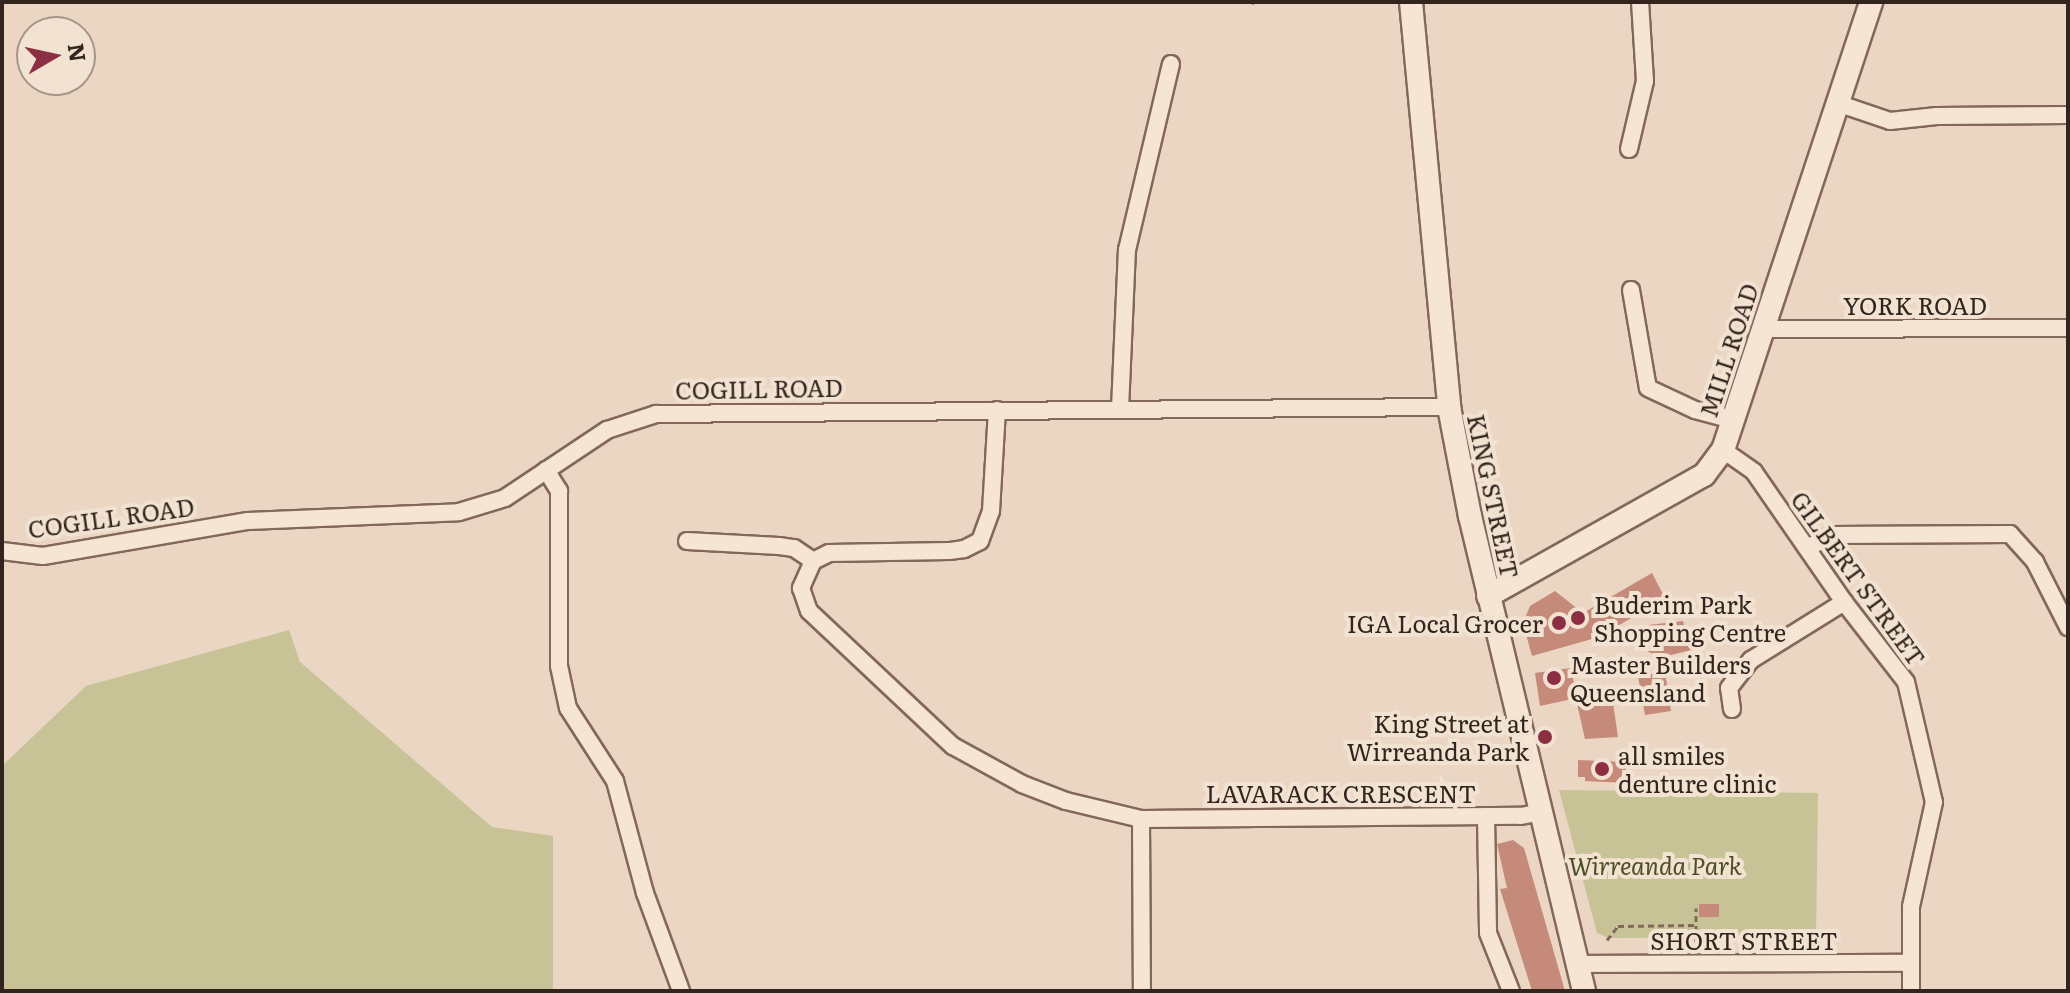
<!DOCTYPE html>
<html>
<head>
<meta charset="utf-8">
<style>
  body { margin:0 }
  #map { position:relative; width:2070px; height:993px; overflow:hidden; background:#ead6c2; font-family:Literata,serif }
  div>[style] { position:absolute }
  .green>* { inset:0; background:#c7c397 }
  .building>* { inset:0; background:#c68a7a }
  .path>* { height:3px; margin-top:-1.5px; transform-origin:0; background:repeating-linear-gradient(90deg,#83685a 0 6px,transparent 0 10px) }
  .roads { filter:drop-shadow(2px 0 #83685a) drop-shadow(-2px 0 #83685a) drop-shadow(0 2px #83685a) drop-shadow(0 -2px #83685a) }
  .street>* { height:16px; margin:-8px; padding:0 8px; transform-origin:8px; border-radius:8px; background:#f6e5d4 }
  .secondary>* { height:22px; margin:-11px; padding:0 11px; transform-origin:11px; border-radius:11px; background:#f6e5d4 }
  .dots>* { width:22px; height:22px; translate:-50% -50%; box-sizing:border-box; border:4px solid #f2e2d1; border-radius:50% }
  span { translate:-50% -50%; white-space:nowrap; text-align:center; line-height:1.15; -webkit-text-stroke:8px #f2e2d1; paint-order:stroke }
  .street-label { font-size:24px; color:#33241e }
  .poi-label { font-size:24px; color:#33241e }
  .left { translate:0 -50%; text-align:left }
  .right { translate:-100% -50%; text-align:right }
  .park-label { font-size:24px; color:#4c4e26; font-style:italic }
  .frame { position:absolute; inset:0; border:4px solid #33241e; pointer-events:none }
  .north { position:absolute; left:16px; top:16px; width:80px; height:80px; box-sizing:border-box; background:#f2e2d1; border:2px solid #a69689; border-radius:50%; rotate:81deg; font-size:22px; font-weight:700; line-height:32px; text-align:center; color:#33241e }
  .north::after { content:''; display:block; margin:auto; width:28px; height:36px; background:#8d2f43; clip-path:polygon(50% 0,100% 100%,50% 72%,0 100%) }
</style>
</head>
<body>
<div id="map">
  <div class="green">
    <i style="clip-path:polygon(289px 630px,300px 662px,492px 827px,553px 836px,553px 991px,2px 991px,2px 766px,86px 686px)"></i>
    <i style="clip-path:polygon(1559px 790px,1818px 793px,1816px 937px,1609px 938px,1597px 933px)"></i>
  </div>
  <div class="building">
    <i style="clip-path:polygon(1652px 573px,1665px 598px,1599px 637px,1532px 656px,1523px 623px,1530px 606px,1555px 591px,1583px 613px)"></i>
    <i style="clip-path:polygon(1683px 621px,1691px 650px,1659px 658px,1642px 648px,1648px 625px)"></i>
    <i style="clip-path:polygon(1571px 668px,1577px 698px,1540px 706px,1535px 673px)"></i>
    <i style="clip-path:polygon(1665px 672px,1671px 711px,1645px 715px,1638px 676px)"></i>
    <i style="clip-path:polygon(1612px 696px,1618px 737px,1585px 739px,1577px 704px)"></i>
    <i style="clip-path:polygon(1578px 760px,1626px 762px,1626px 783px,1585px 781px,1585px 777px,1578px 777px)"></i>
    <i style="clip-path:polygon(1513px 840px,1524px 848px,1565px 991px,1532px 991px,1500px 889px,1507px 888px,1497px 844px)"></i>
    <i style="clip-path:polygon(1699px 904px,1719px 904px,1719px 917px,1699px 917px)"></i>
  </div>
  <div class="path">
    <i style="left:1252px;top:4px;width:2px;rotate:-63deg"></i>
    <i style="left:1607px;top:940px;width:18px;rotate:-52deg"></i>
    <i style="left:1618px;top:926px;width:78px;rotate:-0.7deg"></i>
    <i style="left:1696px;top:941px;width:33px;rotate:-90deg"></i>
  </div>
  <div class="roads">
    <div class="street">
      <i style="left:1837px;top:103px;width:56px;rotate:18.8deg"></i>
      <i style="left:1890px;top:121px;width:47px;rotate:-6.1deg"></i>
      <i style="left:1937px;top:116px;width:131px;rotate:-0.4deg"></i>
      <i style="left:1629px;top:149px;width:70px;rotate:-76.8deg"></i>
      <i style="left:1645px;top:81px;width:79px;rotate:-93.6deg"></i>
      <i style="left:1631px;top:290px;width:99px;rotate:80.2deg"></i>
      <i style="left:1648px;top:388px;width:52px;rotate:25.1deg"></i>
      <i style="left:1695px;top:410px;width:38px;rotate:15deg"></i>
      <i style="left:1762px;top:329px;width:306px;rotate:-0.2deg"></i>
      <i style="left:1120px;top:409px;width:159px;rotate:-87.5deg"></i>
      <i style="left:1127px;top:250px;width:191px;rotate:-76.7deg"></i>
      <i style="left:997px;top:410px;width:101px;rotate:93.4deg"></i>
      <i style="left:991px;top:511px;width:32px;rotate:110deg"></i>
      <i style="left:980px;top:541px;width:18px;rotate:153deg"></i>
      <i style="left:964px;top:549px;width:15px;rotate:172deg"></i>
      <i style="left:949px;top:551px;width:120px;rotate:179deg"></i>
      <i style="left:829px;top:553px;width:18px;rotate:153deg"></i>
      <i style="left:813px;top:561px;width:30px;rotate:114deg"></i>
      <i style="left:801px;top:588px;width:24px;rotate:71deg"></i>
      <i style="left:809px;top:611px;width:197px;rotate:43.2deg"></i>
      <i style="left:953px;top:746px;width:79px;rotate:28.8deg"></i>
      <i style="left:1022px;top:784px;width:47px;rotate:21.1deg"></i>
      <i style="left:1066px;top:801px;width:77px;rotate:13.5deg"></i>
      <i style="left:1141px;top:819px;width:380px;rotate:-0.5deg"></i>
      <i style="left:1521px;top:816px;width:20px;rotate:-11deg"></i>
      <i style="left:1723px;top:450px;width:38px;rotate:35deg"></i>
      <i style="left:1754px;top:472px;width:158px;rotate:55.3deg"></i>
      <i style="left:1844px;top:602px;width:101px;rotate:52.2deg"></i>
      <i style="left:1906px;top:682px;width:123px;rotate:76.9deg"></i>
      <i style="left:1934px;top:802px;width:107px;rotate:102.4deg"></i>
      <i style="left:1911px;top:907px;width:84px;rotate:90deg"></i>
      <i style="left:546px;top:470px;width:25px;rotate:58deg"></i>
      <i style="left:559px;top:491px;width:175px;rotate:90deg"></i>
      <i style="left:559px;top:666px;width:43px;rotate:77.9deg"></i>
      <i style="left:568px;top:708px;width:87px;rotate:57.2deg"></i>
      <i style="left:615px;top:781px;width:116px;rotate:75deg"></i>
      <i style="left:645px;top:893px;width:104px;rotate:69.8deg"></i>
      <i style="left:687px;top:541px;width:92px;rotate:3.1deg"></i>
      <i style="left:779px;top:546px;width:15px;rotate:8deg"></i>
      <i style="left:794px;top:548px;width:23px;rotate:34deg"></i>
      <i style="left:1807px;top:548px;width:28px;rotate:-27deg"></i>
      <i style="left:1832px;top:535px;width:178px;rotate:-0.3deg"></i>
      <i style="left:2010px;top:534px;width:38px;rotate:48deg"></i>
      <i style="left:2035px;top:562px;width:73px;rotate:63.1deg"></i>
      <i style="left:2px;top:551px;width:41px;rotate:7deg"></i>
      <i style="left:43px;top:556px;width:208px;rotate:-9.7deg"></i>
      <i style="left:248px;top:521px;width:211px;rotate:-2.4deg"></i>
      <i style="left:459px;top:512px;width:48px;rotate:-16.9deg"></i>
      <i style="left:505px;top:498px;width:123px;rotate:-33.7deg"></i>
      <i style="left:607px;top:430px;width:52px;rotate:-18.1deg"></i>
      <i style="left:656px;top:414px;width:793px;rotate:-0.51deg"></i>
      <i style="left:1732px;top:709px;width:21px;rotate:-98deg"></i>
      <i style="left:1729px;top:688px;width:36px;rotate:-52deg"></i>
      <i style="left:1751px;top:660px;width:110px;rotate:-31.9deg"></i>
      <i style="left:1486px;top:816px;width:117px;rotate:89deg"></i>
      <i style="left:1488px;top:933px;width:62px;rotate:68.4deg"></i>
      <i style="left:1141px;top:819px;width:172px;rotate:89.7deg"></i>
      <i style="left:1577px;top:964px;width:333px;rotate:-0.2deg"></i>
    </div>
    <div class="secondary">
      <i style="left:1411px;top:2px;width:407px;rotate:84.6deg"></i>
      <i style="left:1449px;top:407px;width:111px;rotate:79.1deg"></i>
      <i style="left:1470px;top:516px;width:488px;rotate:76.5deg"></i>
      <i style="left:1488px;top:596px;width:248px;rotate:-29.3deg"></i>
      <i style="left:1704px;top:475px;width:31px;rotate:-53deg"></i>
      <i style="left:1723px;top:450px;width:472px;rotate:-71.7deg"></i>
    </div>
  </div>
  <div class="dots">
    <i style="left:1578px;top:618px;background:#8d2f43"></i>
    <i style="left:1559px;top:623px;background:#8d2f43"></i>
    <i style="left:1554px;top:678px;background:#8d2f43"></i>
    <i style="left:1545px;top:737px;background:#8d2f43"></i>
    <i style="left:1602px;top:769px;background:#8d2f43"></i>
  </div>
  <div class="street-label">
    <span style="left:1915px;top:305px">YORK ROAD</span>
    <span style="left:1728px;top:350px;rotate:-72deg">MILL ROAD</span>
    <span style="left:759px;top:388px;rotate:-1deg">COGILL ROAD</span>
    <span style="left:1494px;top:496px;rotate:78deg">KING STREET</span>
    <span style="left:111px;top:517px;rotate:-8deg">COGILL ROAD</span>
    <span style="left:1859px;top:578px;rotate:54deg">GILBERT STREET</span>
    <span style="left:1341px;top:793px">LAVARACK CRESCENT</span>
    <span style="left:1744px;top:940px">SHORT STREET</span>
  </div>
  <div class="poi-label">
    <span class="left" style="left:1594px;top:618px">Buderim Park<br>Shopping Centre</span>
    <span class="right" style="left:1543px;top:623px">IGA Local Grocer</span>
    <span class="left" style="left:1570px;top:678px">Master Builders<br>Queensland</span>
    <span class="right" style="left:1529px;top:737px">King Street at<br>Wirreanda Park</span>
    <span class="left" style="left:1618px;top:769px">all smiles<br>denture clinic</span>
  </div>
  <div class="park-label">
    <span style="left:1655px;top:865px">Wirreanda Park</span>
  </div>
  <div class="frame"></div>
  <div class="north">N</div>
</div>
</body>
</html>
